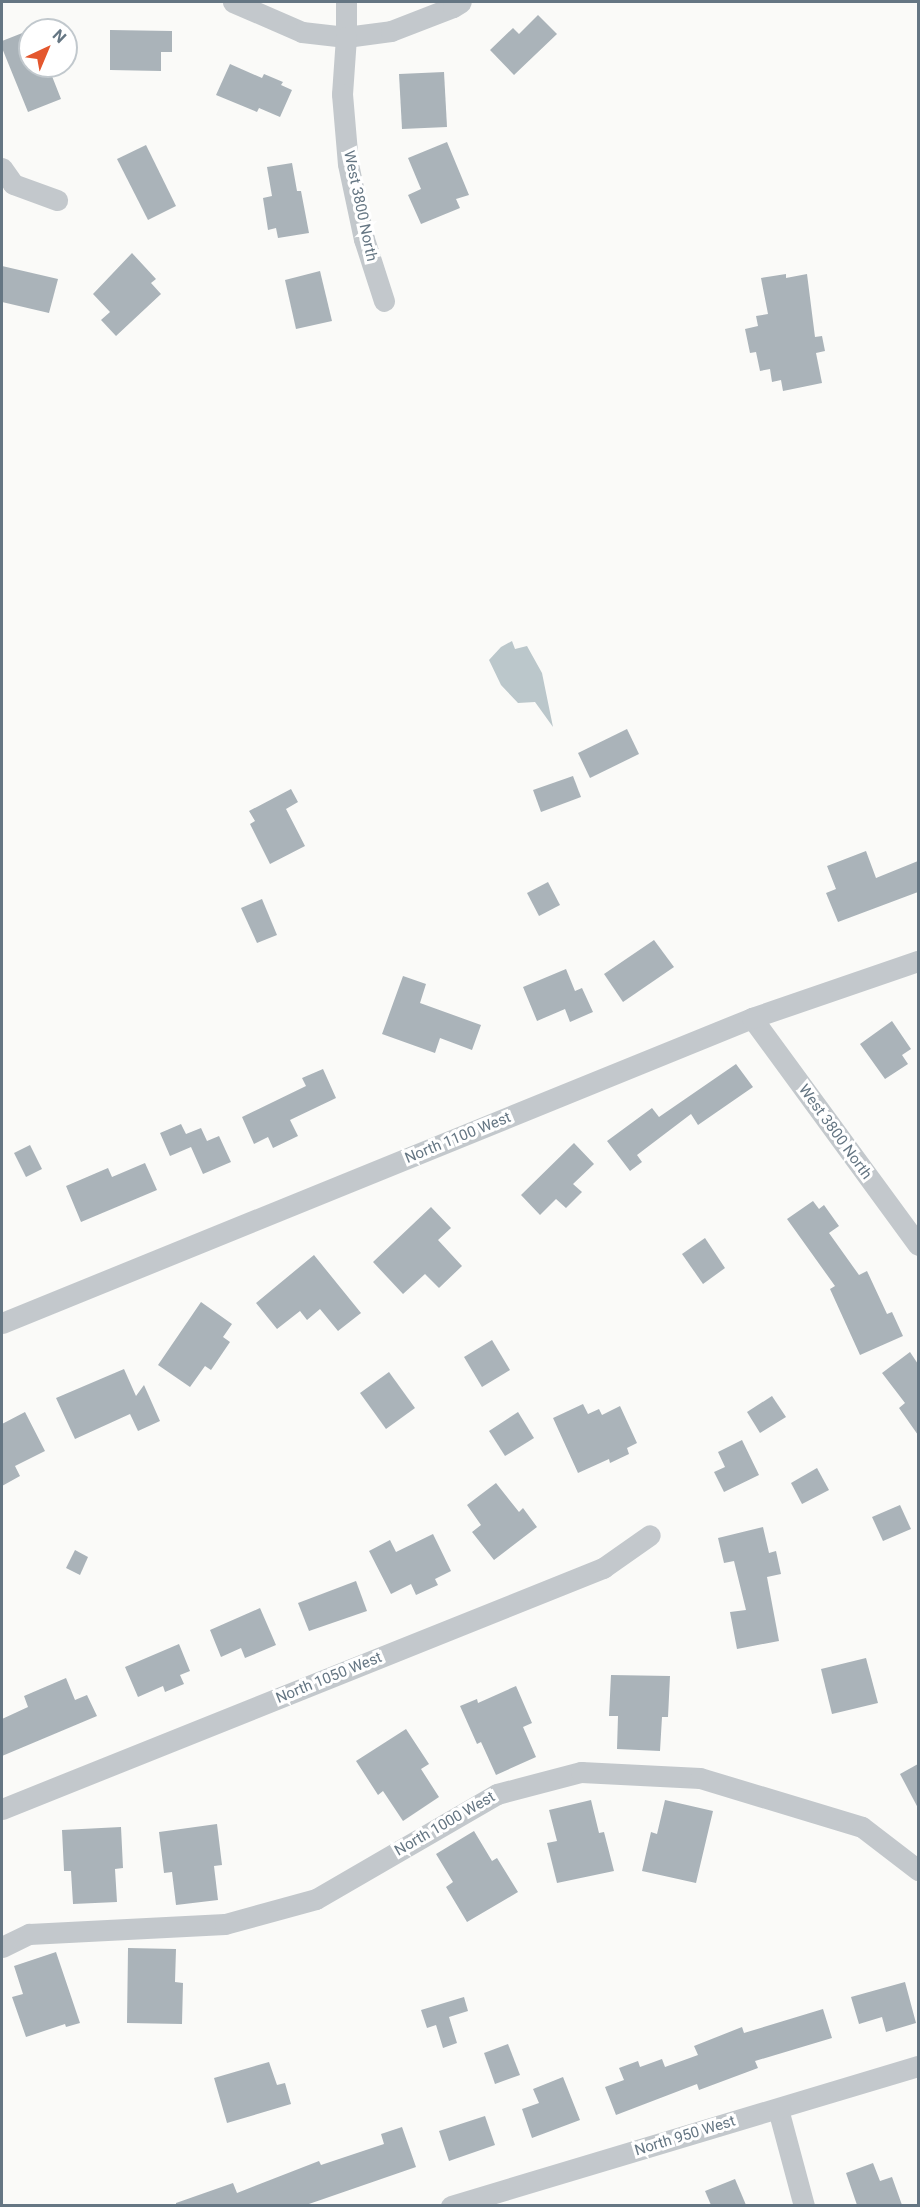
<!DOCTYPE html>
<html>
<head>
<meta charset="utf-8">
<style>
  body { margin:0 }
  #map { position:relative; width:920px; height:2207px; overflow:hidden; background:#fafaf8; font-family:Roboto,sans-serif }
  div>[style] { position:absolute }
  .water>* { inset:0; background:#bbc7cb }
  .building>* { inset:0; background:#aab3b9 }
  .minor>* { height:21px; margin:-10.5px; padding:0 10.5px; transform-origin:10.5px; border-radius:10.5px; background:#c3c8cc }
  span { translate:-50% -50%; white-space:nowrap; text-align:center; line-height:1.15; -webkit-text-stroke:6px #fff; paint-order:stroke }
  .street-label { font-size:15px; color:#657683 }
  .frame { position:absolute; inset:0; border:3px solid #657683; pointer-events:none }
  .north { position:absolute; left:18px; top:18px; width:60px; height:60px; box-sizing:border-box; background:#fff; border:2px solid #c1c8cd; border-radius:50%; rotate:44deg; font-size:16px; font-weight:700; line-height:24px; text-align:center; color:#657683 }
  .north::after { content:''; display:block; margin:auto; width:21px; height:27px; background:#e4572e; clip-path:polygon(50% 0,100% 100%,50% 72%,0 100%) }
</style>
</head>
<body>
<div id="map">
  <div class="water">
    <i style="clip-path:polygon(512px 641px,515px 649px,527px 646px,542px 673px,553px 727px,535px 702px,518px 703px,501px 685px,489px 660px,501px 647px)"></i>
  </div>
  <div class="building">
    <i style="clip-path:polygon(538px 15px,557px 34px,514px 75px,490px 50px,513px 28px,519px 34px)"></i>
    <i style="clip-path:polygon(30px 30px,30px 66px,48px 66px,61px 99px,28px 112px,2px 48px,2px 41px)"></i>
    <i style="clip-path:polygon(110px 30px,172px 31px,172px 52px,161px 52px,161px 71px,110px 70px)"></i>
    <i style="clip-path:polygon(230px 64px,262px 78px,264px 74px,283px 82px,281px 85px,292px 90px,280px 117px,259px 108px,257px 112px,216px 95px)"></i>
    <i style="clip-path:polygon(444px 72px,447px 127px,402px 129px,399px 74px)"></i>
    <i style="clip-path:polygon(447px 142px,469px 195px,456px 199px,460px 208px,421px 224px,408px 195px,421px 189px,408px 158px)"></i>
    <i style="clip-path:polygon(146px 145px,176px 206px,148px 220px,117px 159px)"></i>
    <i style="clip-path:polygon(292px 163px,297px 191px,301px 191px,309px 233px,278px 238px,276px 228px,268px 230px,263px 198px,272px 196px,267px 167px)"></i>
    <i style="clip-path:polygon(132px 253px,156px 279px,151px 283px,161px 294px,116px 336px,101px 320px,110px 312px,93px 294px)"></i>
    <i style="clip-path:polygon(2px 266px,58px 279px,49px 313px,2px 302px)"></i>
    <i style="clip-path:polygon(320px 271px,332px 321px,296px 329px,285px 280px)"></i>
    <i style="clip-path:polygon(786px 274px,786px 278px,807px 274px,815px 337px,822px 336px,825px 351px,816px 353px,822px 383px,783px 391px,781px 380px,772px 382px,770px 369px,760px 371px,756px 352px,750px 353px,745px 329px,758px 326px,756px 316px,768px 314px,761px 278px)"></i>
    <i style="clip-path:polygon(627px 729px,639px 754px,590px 778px,578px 753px)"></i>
    <i style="clip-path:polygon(573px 776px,581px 797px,541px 812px,533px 790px)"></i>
    <i style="clip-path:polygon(291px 789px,298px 802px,286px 809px,305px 846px,270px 864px,250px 824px,255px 821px,249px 811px)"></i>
    <i style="clip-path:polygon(866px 851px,876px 878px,918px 861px,918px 892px,838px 922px,826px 893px,836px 889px,827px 866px)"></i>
    <i style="clip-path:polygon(548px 882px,560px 905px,539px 916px,527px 893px)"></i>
    <i style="clip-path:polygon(262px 899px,277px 935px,257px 943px,241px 908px)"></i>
    <i style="clip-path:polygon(654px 940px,674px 967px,623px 1002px,604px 974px)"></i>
    <i style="clip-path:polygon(566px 969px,575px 991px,582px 988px,593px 1012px,570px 1022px,565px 1009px,537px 1021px,523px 987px)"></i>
    <i style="clip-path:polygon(403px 976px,426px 984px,420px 1003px,481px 1025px,472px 1050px,440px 1038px,435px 1053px,382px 1034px)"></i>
    <i style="clip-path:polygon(892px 1021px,911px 1049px,902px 1055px,908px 1064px,885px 1079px,860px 1044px)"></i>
    <i style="clip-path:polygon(736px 1064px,753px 1087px,698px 1125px,691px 1114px,637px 1155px,642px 1162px,630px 1171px,607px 1141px,652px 1108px,659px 1117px)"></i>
    <i style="clip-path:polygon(323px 1069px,336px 1098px,290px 1120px,298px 1136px,273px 1148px,268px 1137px,254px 1144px,242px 1117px,306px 1086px,302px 1078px)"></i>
    <i style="clip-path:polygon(181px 1124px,186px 1134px,201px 1128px,207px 1141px,219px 1136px,231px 1162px,203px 1174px,191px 1147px,170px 1156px,160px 1133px)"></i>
    <i style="clip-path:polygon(574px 1143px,594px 1164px,573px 1184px,582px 1192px,566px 1208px,556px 1199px,540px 1215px,521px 1195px)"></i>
    <i style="clip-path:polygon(30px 1145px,42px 1169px,26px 1177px,14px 1153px)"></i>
    <i style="clip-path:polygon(145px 1163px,157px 1190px,81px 1222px,66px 1186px,108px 1168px,112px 1177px)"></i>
    <i style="clip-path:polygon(813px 1201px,819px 1209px,824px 1205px,839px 1226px,829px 1233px,859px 1275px,867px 1271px,887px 1314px,892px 1312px,903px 1336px,860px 1355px,830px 1289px,835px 1286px,787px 1219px)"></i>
    <i style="clip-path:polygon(431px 1207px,451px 1228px,438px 1240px,462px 1266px,439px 1288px,425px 1274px,403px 1294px,373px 1262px)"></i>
    <i style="clip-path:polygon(705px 1238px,725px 1268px,703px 1284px,682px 1254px)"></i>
    <i style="clip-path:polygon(314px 1255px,361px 1313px,338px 1331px,320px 1309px,307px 1320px,300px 1311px,277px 1329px,256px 1303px)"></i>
    <i style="clip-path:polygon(201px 1302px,232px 1324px,223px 1337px,230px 1342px,211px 1370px,205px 1366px,190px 1387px,158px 1365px)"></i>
    <i style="clip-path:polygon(492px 1340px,510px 1370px,482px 1387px,464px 1357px)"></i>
    <i style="clip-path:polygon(910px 1352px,918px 1364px,918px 1435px,899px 1408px,905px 1403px,882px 1373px)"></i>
    <i style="clip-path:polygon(124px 1369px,136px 1396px,144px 1385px,160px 1421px,138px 1431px,130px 1414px,75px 1439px,56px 1398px)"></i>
    <i style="clip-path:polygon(389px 1372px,415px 1408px,386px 1429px,360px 1393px)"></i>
    <i style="clip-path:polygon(772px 1396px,786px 1417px,760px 1433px,747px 1412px)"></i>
    <i style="clip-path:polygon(583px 1404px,588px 1414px,599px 1409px,602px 1415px,620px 1406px,637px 1443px,627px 1448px,629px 1454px,610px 1463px,609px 1459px,578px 1473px,553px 1418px)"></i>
    <i style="clip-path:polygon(25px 1412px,45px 1451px,15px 1466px,20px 1476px,2px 1486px,2px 1424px)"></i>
    <i style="clip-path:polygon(518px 1412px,534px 1438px,505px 1456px,489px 1431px)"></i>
    <i style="clip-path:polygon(742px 1440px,759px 1475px,724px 1492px,714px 1472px,725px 1467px,718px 1452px)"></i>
    <i style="clip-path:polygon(817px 1468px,829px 1490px,802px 1504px,791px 1483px)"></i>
    <i style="clip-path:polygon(496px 1483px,519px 1512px,523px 1508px,537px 1527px,494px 1560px,472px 1532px,481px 1525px,467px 1505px)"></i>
    <i style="clip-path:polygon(900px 1505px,911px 1529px,883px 1541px,872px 1517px)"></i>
    <i style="clip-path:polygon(763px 1527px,769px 1553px,776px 1551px,781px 1574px,767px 1577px,779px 1641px,737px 1649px,730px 1612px,746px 1610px,734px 1561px,724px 1563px,718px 1538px)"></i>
    <i style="clip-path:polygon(433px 1534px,451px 1571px,435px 1579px,438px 1585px,416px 1595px,411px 1584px,391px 1594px,369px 1551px,390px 1540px,396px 1552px)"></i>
    <i style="clip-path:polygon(75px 1550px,88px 1557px,80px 1575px,66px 1568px)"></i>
    <i style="clip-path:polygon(356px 1581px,367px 1611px,309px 1631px,298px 1603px)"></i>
    <i style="clip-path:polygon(260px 1608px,276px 1645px,245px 1658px,241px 1648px,221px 1657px,210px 1630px)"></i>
    <i style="clip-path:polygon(179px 1644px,190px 1671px,180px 1675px,184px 1684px,165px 1692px,163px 1686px,138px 1697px,125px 1667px)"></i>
    <i style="clip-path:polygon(866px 1658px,878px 1703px,832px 1714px,821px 1669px)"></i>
    <i style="clip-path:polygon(611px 1675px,670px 1676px,668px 1717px,662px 1717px,660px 1751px,617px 1749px,618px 1716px,609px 1716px)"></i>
    <i style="clip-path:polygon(66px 1678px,75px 1700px,87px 1695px,97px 1716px,2px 1756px,2px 1719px,28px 1707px,24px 1696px)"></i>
    <i style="clip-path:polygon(516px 1686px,532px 1723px,523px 1727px,536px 1757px,496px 1775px,481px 1742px,477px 1744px,460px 1706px,477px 1699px,478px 1703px)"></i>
    <i style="clip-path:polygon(406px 1729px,429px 1764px,421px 1769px,439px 1797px,403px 1821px,383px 1791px,378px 1795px,356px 1761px)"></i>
    <i style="clip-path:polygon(918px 1764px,918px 1808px,900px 1774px)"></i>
    <i style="clip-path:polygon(591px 1800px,599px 1833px,604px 1832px,614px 1871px,557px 1883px,547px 1843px,557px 1841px,549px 1810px)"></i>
    <i style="clip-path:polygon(665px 1800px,713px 1811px,696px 1883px,642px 1871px,651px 1832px,657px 1834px)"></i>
    <i style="clip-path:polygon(217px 1824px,222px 1865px,214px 1866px,218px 1900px,176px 1905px,172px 1872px,164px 1873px,159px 1832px)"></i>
    <i style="clip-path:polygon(121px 1827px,123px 1868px,115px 1869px,117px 1902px,73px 1904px,71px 1871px,64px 1871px,62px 1830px)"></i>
    <i style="clip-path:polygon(474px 1831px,492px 1861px,497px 1858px,518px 1892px,467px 1922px,446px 1887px,453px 1882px,436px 1854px)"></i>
    <i style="clip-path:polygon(128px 1948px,176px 1949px,175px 1982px,183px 1983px,182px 2024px,127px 2023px)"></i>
    <i style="clip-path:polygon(56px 1952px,80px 2023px,66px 2027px,65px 2024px,26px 2037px,12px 1997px,23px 1994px,14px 1966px)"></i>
    <i style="clip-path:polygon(905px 1982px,916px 2023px,886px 2032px,882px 2017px,859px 2024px,851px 1997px)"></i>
    <i style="clip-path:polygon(464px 1997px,468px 2011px,449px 2017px,457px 2043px,443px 2048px,436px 2025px,427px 2028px,421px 2010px)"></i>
    <i style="clip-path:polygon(823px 2009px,832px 2038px,755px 2061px,758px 2068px,699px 2090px,697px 2084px,616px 2115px,605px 2087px,624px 2080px,619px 2068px,638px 2061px,640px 2067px,662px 2059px,665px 2067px,698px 2055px,694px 2046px,742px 2027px,744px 2033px)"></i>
    <i style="clip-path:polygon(508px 2044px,520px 2075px,495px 2084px,484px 2053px)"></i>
    <i style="clip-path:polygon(269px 2062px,277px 2085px,285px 2083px,291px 2104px,227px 2123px,214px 2078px)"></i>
    <i style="clip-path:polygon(563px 2077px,580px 2120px,532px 2138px,522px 2109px,539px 2103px,533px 2089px)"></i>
    <i style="clip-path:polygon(485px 2116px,495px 2145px,449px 2161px,439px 2131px)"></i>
    <i style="clip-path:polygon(402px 2127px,416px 2167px,306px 2205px,176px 2205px,176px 2203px,233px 2183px,237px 2193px,319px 2161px,321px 2165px,384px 2144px,381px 2134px)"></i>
    <i style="clip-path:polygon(873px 2163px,880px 2181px,892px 2177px,902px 2205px,857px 2205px,846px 2173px)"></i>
    <i style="clip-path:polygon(735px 2179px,746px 2205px,711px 2205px,705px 2191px)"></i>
  </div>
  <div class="minor">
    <i style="left:233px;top:2px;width:75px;rotate:23.5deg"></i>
    <i style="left:302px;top:32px;width:44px;rotate:6.5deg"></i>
    <i style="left:346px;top:37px;width:45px;rotate:-7.6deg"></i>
    <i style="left:391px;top:31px;width:66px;rotate:-21.2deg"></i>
    <i style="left:453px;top:7px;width:9px;rotate:-32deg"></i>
    <i style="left:346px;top:2px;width:35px;rotate:90deg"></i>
    <i style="left:346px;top:37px;width:57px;rotate:94deg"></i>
    <i style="left:342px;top:94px;width:70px;rotate:85.1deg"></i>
    <i style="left:348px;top:164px;width:77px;rotate:78deg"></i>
    <i style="left:364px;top:239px;width:65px;rotate:72.1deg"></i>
    <i style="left:2px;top:168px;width:19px;rotate:55deg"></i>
    <i style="left:13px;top:184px;width:47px;rotate:20deg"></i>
    <i style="left:752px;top:1018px;width:281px;rotate:53.8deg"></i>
    <i style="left:2px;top:1323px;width:810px;rotate:-22.13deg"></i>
    <i style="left:752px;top:1018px;width:176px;rotate:-19deg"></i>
    <i style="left:2px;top:1809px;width:648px;rotate:-21.85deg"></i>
    <i style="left:603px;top:1568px;width:57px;rotate:-35.1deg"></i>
    <i style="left:2px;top:1947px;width:30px;rotate:-26deg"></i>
    <i style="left:29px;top:1934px;width:196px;rotate:-2.9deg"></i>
    <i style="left:225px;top:1924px;width:94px;rotate:-15.4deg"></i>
    <i style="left:316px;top:1899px;width:209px;rotate:-30.1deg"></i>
    <i style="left:497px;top:1794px;width:87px;rotate:-14.7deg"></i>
    <i style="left:581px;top:1772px;width:119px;rotate:2.9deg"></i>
    <i style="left:700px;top:1778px;width:169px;rotate:16.8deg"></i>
    <i style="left:862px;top:1827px;width:71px;rotate:37.5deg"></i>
    <i style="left:778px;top:2109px;width:100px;rotate:75deg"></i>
    <i style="left:451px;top:2206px;width:488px;rotate:-16.7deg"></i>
  </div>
  <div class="street-label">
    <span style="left:360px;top:206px;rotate:78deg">West 3800 North</span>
    <span style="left:835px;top:1132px;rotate:54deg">West 3800 North</span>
    <span style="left:458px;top:1138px;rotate:-22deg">North 1100 West</span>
    <span style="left:329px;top:1678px;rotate:-22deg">North 1050 West</span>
    <span style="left:445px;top:1824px;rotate:-30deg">North 1000 West</span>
    <span style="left:685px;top:2136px;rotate:-17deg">North 950 West</span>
  </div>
  <div class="frame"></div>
  <div class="north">N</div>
</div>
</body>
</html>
